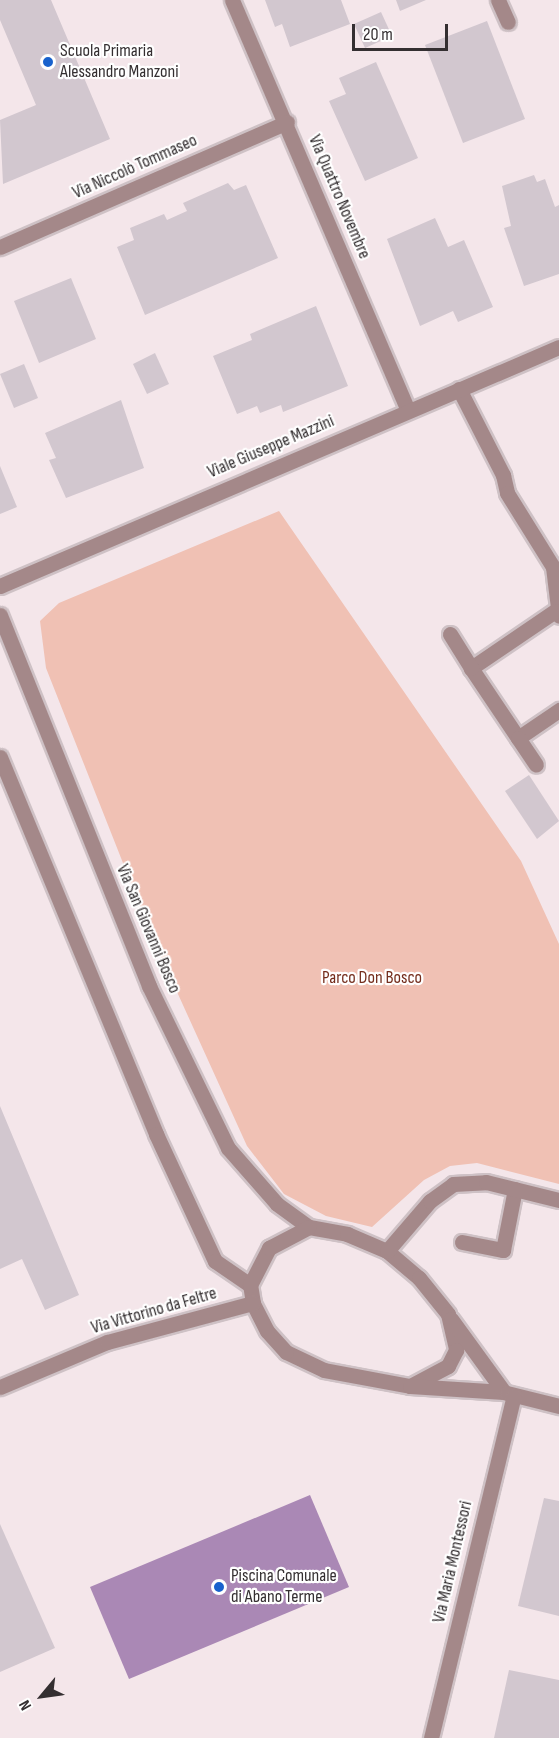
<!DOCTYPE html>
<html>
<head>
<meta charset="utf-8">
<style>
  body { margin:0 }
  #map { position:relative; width:559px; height:1738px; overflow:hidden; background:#f4e6ea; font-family:"Sofia Sans Condensed",sans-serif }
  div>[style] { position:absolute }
  .green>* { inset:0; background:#f0c1b4 }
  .water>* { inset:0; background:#aa88b5 }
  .building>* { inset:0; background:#d2c7cf }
  .roads { filter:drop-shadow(2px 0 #cec1c5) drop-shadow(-2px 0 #cec1c5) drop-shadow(0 2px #cec1c5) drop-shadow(0 -2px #cec1c5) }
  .minor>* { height:15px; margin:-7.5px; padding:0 7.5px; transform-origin:7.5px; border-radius:7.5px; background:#a48889 }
  .dots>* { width:16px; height:16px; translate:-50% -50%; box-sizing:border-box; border:3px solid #fff; border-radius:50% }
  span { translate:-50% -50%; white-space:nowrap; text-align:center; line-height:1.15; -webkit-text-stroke:4.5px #fff; paint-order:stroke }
  .poi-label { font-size:18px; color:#342f31 }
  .left { translate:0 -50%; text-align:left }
  .street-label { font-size:18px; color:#342f31 }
  .park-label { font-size:18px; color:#742d1c }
  .north { position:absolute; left:12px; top:1666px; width:60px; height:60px; -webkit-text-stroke:4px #fff; paint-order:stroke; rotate:241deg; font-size:16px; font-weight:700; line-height:24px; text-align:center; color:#342f31 }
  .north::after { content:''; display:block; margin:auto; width:21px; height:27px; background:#342f31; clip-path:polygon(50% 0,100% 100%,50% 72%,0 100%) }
  .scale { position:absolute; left:352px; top:24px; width:96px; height:27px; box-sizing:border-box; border:3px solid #342f31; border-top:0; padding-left:8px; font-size:18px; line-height:21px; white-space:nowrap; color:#342f31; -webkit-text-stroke:4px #fff; paint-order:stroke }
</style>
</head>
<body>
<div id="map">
  <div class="green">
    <i style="clip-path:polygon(279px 511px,521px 861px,559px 944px,559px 1184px,477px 1163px,450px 1166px,424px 1180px,372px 1227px,326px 1216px,284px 1194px,247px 1146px,153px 939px,46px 668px,40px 621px,59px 603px)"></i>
  </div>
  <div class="water">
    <i style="clip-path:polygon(310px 1495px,349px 1587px,129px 1679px,90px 1587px)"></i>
  </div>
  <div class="building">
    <i style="clip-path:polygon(0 0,51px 0,110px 139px,3px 184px,0 120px,36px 105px,0 20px)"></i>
    <i style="clip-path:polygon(265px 0,341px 0,350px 24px,290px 47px,282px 24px,275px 27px)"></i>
    <i style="clip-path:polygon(396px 0,426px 0,400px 11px)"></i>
    <i style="clip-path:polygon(381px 12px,392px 36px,365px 48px,354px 24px)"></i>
    <i style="clip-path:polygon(487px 21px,525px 119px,463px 143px,425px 45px)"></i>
    <i style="clip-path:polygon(376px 62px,418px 158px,365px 181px,329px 101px,346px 94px,339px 78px)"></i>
    <i style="clip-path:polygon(534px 175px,537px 182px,545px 179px,555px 207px,559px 205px,559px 274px,524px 286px,504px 228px,511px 226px,502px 186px)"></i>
    <i style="clip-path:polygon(228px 183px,234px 190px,246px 185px,278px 258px,145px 315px,117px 247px,134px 240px,130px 228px,164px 214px,167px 220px,187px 211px,183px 203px)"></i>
    <i style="clip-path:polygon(435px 218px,448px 247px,464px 240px,493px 307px,458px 322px,453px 311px,420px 326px,387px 239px)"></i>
    <i style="clip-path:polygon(71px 278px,96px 339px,39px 363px,14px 301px)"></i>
    <i style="clip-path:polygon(316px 306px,348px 386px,283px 412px,281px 405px,260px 413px,257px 406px,237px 414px,213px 356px,252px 340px,250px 334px)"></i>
    <i style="clip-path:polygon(155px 353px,169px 384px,147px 394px,133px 364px)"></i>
    <i style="clip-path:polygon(24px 364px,38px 398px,14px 408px,0 374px)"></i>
    <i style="clip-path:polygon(121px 400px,144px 468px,66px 498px,49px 460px,56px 458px,45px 433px)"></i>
    <i style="clip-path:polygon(0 466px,17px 507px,0 514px)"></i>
    <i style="clip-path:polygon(529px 775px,559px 821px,537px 839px,505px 791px)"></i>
    <i style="clip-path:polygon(0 1106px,79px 1295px,45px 1310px,22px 1259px,0 1269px)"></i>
    <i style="clip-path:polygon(544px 1498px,559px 1501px,559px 1616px,518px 1606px)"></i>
    <i style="clip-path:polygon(0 1524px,55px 1648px,0 1672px)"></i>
    <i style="clip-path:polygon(509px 1670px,559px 1680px,559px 1738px,494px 1738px)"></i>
  </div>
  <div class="roads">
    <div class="minor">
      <i style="left:232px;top:0;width:446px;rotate:66.8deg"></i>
      <i style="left:498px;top:0;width:24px;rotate:66deg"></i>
      <i style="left:0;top:247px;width:313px;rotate:-23.5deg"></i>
      <i style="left:459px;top:389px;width:97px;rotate:62.9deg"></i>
      <i style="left:503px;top:475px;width:18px;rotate:77deg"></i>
      <i style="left:507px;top:493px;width:87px;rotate:58.1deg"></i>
      <i style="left:553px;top:567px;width:49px;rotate:83deg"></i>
      <i style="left:0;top:586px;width:608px;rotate:-23.15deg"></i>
      <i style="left:555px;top:611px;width:102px;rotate:145.8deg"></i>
      <i style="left:471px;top:668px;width:84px;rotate:56.1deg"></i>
      <i style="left:518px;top:738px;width:50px;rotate:-34.3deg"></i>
      <i style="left:0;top:615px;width:400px;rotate:68.1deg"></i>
      <i style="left:149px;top:986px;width:180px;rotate:64deg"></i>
      <i style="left:228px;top:1148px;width:74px;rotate:48.8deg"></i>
      <i style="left:277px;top:1204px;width:39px;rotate:36deg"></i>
      <i style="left:450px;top:634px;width:40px;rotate:58deg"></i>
      <i style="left:518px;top:738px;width:32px;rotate:56deg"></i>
      <i style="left:0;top:757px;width:408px;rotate:67.5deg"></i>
      <i style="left:156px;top:1134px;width:140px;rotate:65.1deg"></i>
      <i style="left:215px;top:1261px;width:42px;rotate:34.4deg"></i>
      <i style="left:309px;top:1227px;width:39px;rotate:10deg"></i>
      <i style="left:347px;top:1234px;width:43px;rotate:23deg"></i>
      <i style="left:387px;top:1251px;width:42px;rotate:40.2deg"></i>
      <i style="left:419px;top:1278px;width:46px;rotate:51.1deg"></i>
      <i style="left:448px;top:1314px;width:37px;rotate:77deg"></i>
      <i style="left:456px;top:1350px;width:18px;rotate:117deg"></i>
      <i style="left:448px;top:1366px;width:43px;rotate:152.2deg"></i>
      <i style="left:410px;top:1386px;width:87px;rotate:-169.5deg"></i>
      <i style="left:324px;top:1370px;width:42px;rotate:-154.7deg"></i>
      <i style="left:286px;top:1352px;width:28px;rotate:-132deg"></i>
      <i style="left:267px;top:1331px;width:31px;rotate:-117deg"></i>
      <i style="left:253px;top:1303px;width:18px;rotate:-99deg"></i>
      <i style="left:250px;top:1285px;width:42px;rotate:-62.8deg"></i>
      <i style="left:269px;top:1248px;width:45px;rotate:-27.7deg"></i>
      <i style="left:462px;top:1242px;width:42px;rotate:11deg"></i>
      <i style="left:503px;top:1250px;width:62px;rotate:-78.9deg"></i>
      <i style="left:387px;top:1251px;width:66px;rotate:-49.3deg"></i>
      <i style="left:430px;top:1201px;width:29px;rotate:-36deg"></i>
      <i style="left:453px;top:1184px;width:33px;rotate:-3deg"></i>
      <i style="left:486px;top:1182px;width:75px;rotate:13.9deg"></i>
      <i style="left:410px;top:1386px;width:94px;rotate:3.7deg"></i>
      <i style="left:504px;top:1392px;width:90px;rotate:-126deg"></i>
      <i style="left:0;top:1387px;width:116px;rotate:-22.8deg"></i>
      <i style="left:107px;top:1342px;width:151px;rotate:-15deg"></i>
      <i style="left:507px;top:1393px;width:54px;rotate:14deg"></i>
      <i style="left:431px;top:1738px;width:352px;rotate:-76.4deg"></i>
    </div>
  </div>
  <div class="dots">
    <i style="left:48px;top:62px;background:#1962cd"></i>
    <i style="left:219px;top:1587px;background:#1962cd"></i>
  </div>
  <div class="poi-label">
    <span class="left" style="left:60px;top:62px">Scuola Primaria<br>Alessandro Manzoni</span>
    <span class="left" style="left:231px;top:1587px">Piscina Comunale<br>di Abano Terme</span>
  </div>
  <div class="street-label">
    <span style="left:135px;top:167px;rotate:-24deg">Via Niccolò Tommaseo</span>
    <span style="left:339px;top:197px;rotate:67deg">Via Quattro Novembre</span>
    <span style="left:271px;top:447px;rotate:-23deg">Viale Giuseppe Mazzini</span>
    <span style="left:148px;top:929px;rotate:67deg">Via San Giovanni Bosco</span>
    <span style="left:154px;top:1311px;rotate:-16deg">Via Vittorino da Feltre</span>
    <span style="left:453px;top:1562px;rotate:-77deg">Via Maria Montessori</span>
  </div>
  <div class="park-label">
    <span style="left:372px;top:978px">Parco Don Bosco</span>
  </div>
  <div class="north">N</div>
  <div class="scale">20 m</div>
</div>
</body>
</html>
